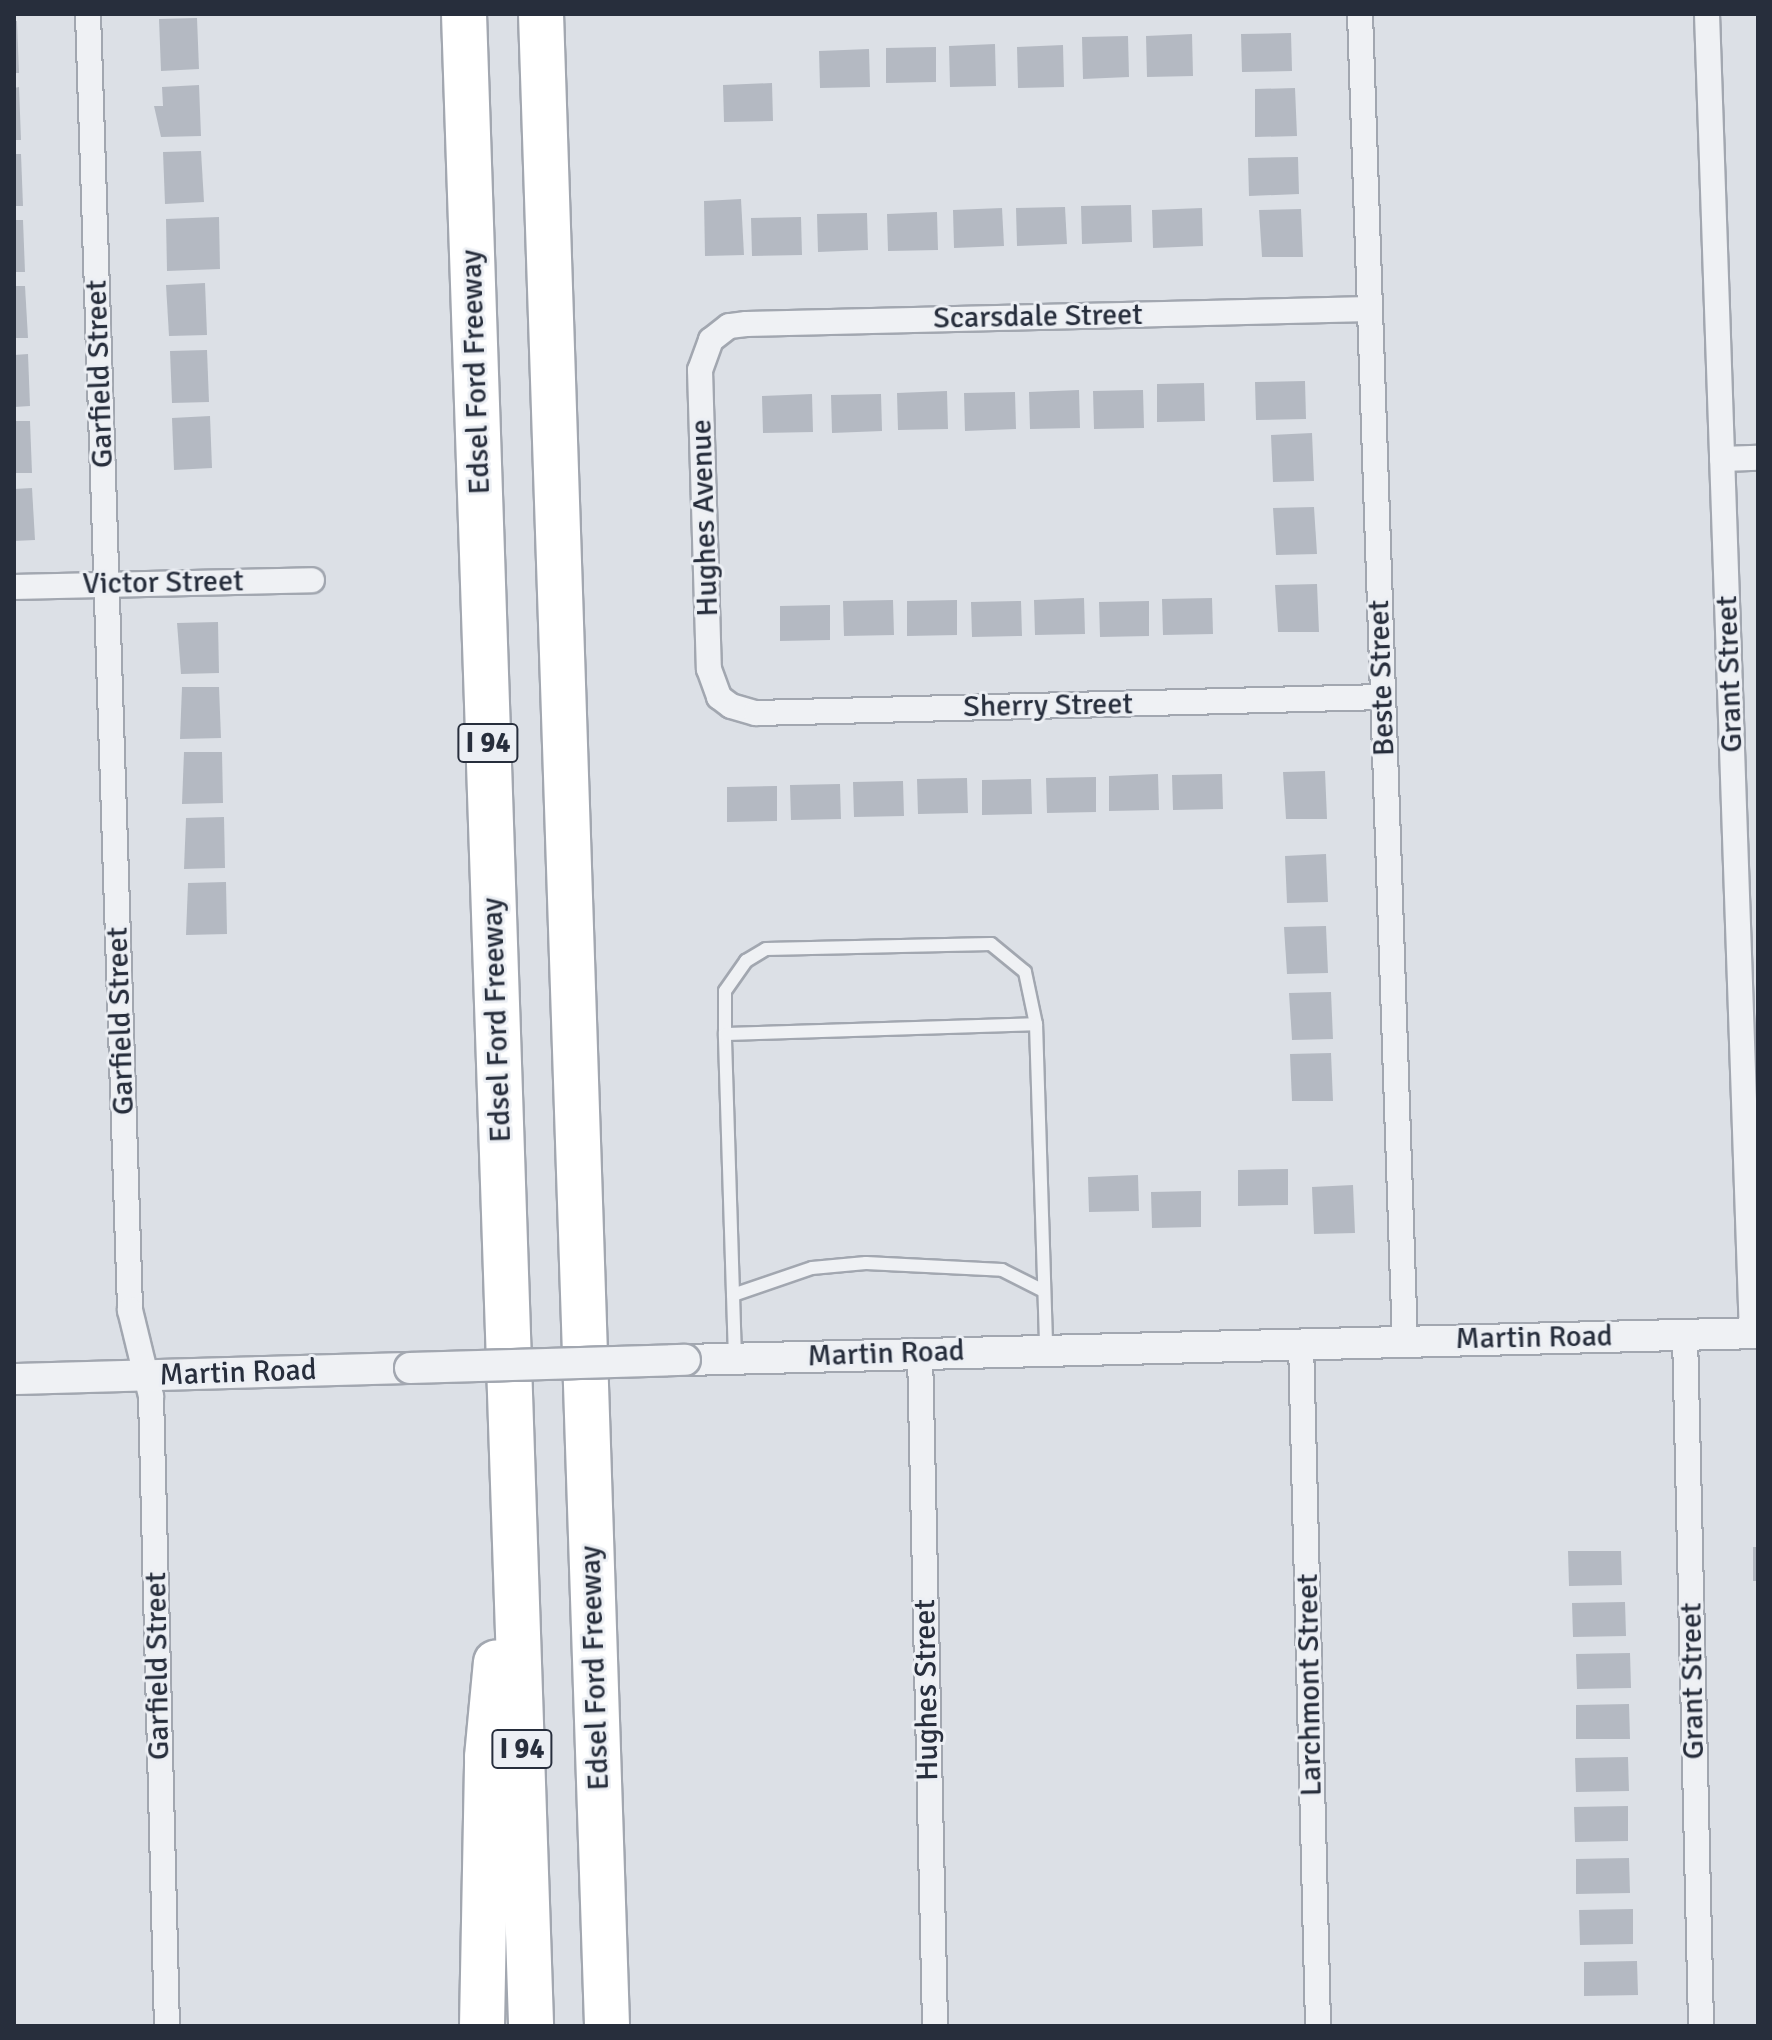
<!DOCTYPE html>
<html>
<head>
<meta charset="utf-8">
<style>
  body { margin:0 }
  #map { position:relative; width:1772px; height:2040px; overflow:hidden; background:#dce0e6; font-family:Signika,sans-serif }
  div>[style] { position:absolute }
  .building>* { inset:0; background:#b4b9c2 }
  .roads { filter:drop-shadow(2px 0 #a2a7b0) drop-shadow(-2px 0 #a2a7b0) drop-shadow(0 2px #a2a7b0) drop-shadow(0 -2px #a2a7b0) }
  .service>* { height:12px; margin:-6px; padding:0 6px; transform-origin:6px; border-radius:6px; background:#eff1f4 }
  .minor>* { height:24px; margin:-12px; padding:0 12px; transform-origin:12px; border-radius:12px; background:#eff1f4 }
  .tertiary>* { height:30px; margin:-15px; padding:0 15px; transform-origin:15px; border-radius:15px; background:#eff1f4 }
  .motorway>* { height:44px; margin:-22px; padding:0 22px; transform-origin:22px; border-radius:22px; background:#fff }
  .bridges { filter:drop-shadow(2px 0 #a2a7b0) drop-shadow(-2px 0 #a2a7b0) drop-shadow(0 2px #a2a7b0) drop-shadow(0 -2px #a2a7b0) }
  .tertiary-bridge>* { height:30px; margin:-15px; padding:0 15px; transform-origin:15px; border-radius:15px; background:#eff1f4 }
  span { translate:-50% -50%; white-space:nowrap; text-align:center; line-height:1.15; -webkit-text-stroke:6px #eceff4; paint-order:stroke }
  .shield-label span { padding:2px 6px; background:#eceff4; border:2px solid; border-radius:6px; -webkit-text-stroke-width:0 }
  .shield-label { font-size:28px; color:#272e3c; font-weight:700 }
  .street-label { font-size:30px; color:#272e3c }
  .frame { position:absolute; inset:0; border:16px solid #272e3c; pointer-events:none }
</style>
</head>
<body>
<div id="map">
  <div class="building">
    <i style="clip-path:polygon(197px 18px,199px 69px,161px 71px,159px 19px)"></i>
    <i style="clip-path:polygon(14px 21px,17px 21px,19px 73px,14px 73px)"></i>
    <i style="clip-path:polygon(1291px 33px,1292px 71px,1242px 72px,1241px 34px)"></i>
    <i style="clip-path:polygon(1192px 34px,1193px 76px,1147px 77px,1146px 36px)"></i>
    <i style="clip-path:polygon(1128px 36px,1129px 77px,1083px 79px,1082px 37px)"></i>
    <i style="clip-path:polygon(995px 44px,996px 86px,950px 87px,949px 46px)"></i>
    <i style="clip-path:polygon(1063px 45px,1064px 87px,1018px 88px,1017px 47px)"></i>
    <i style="clip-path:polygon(936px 47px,936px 82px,886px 83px,886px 48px)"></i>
    <i style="clip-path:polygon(869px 49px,870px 87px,820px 88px,819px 51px)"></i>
    <i style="clip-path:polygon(772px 83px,773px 121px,724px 122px,723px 85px)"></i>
    <i style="clip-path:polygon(199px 85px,201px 136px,161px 137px,154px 106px,163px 106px,162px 87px)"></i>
    <i style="clip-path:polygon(19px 87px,21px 140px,14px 140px,14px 88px)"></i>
    <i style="clip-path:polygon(1295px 88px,1297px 136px,1255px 137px,1255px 89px)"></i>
    <i style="clip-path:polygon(201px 151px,204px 202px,165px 204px,163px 152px)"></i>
    <i style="clip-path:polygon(14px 154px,21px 154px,23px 206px,14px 206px)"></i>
    <i style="clip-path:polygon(1298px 157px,1299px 194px,1249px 196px,1248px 158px)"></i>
    <i style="clip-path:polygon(741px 199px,744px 255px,705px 256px,704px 201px)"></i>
    <i style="clip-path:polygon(1131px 205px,1132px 242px,1082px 244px,1081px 206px)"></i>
    <i style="clip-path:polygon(1065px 207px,1067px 244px,1017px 246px,1016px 208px)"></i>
    <i style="clip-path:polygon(1002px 208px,1004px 246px,954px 248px,953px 210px)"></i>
    <i style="clip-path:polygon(1202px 208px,1203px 246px,1153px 248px,1152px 210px)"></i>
    <i style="clip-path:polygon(1301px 209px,1303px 257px,1262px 257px,1259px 210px)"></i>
    <i style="clip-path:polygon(937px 212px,938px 250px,888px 251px,887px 214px)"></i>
    <i style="clip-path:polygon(867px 213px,868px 250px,818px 252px,817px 214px)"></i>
    <i style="clip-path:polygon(219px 217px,220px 269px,167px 271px,166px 219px)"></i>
    <i style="clip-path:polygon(801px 217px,802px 255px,752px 256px,751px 218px)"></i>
    <i style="clip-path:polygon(14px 220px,23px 220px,25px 272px,14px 272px)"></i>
    <i style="clip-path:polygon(205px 283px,207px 335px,169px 336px,166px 285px)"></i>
    <i style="clip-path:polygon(14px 286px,25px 286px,28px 338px,14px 338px)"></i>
    <i style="clip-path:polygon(207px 350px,209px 402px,172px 403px,170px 351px)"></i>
    <i style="clip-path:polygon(28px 354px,30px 406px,14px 407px,14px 355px)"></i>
    <i style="clip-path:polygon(1305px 381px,1306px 419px,1256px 420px,1255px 382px)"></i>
    <i style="clip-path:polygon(1204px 383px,1205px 421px,1157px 422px,1157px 384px)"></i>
    <i style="clip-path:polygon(1079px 390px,1080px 428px,1030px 429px,1029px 392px)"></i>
    <i style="clip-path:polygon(1143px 390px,1144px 428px,1094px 429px,1093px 391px)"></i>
    <i style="clip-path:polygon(947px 391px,948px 429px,898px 430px,897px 393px)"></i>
    <i style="clip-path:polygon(1015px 392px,1016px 429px,965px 431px,964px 393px)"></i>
    <i style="clip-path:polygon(812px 394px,813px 432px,763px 433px,762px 396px)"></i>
    <i style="clip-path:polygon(881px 394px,882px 431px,832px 433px,831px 395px)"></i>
    <i style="clip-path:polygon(210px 416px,212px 468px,174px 470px,172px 418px)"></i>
    <i style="clip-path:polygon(14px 421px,30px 421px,32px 473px,14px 473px)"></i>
    <i style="clip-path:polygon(1312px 433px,1314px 481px,1273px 482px,1271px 435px)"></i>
    <i style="clip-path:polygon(32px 488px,35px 540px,14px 541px,14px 489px)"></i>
    <i style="clip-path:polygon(1314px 507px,1317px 554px,1276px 555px,1273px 508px)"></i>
    <i style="clip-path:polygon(1317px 584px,1319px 632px,1278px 632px,1275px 585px)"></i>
    <i style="clip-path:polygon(1084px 598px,1085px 634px,1035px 635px,1034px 600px)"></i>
    <i style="clip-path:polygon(1212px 598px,1213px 634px,1163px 635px,1162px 599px)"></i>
    <i style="clip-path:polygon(893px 600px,894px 635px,844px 636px,843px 601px)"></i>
    <i style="clip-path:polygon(957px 600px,957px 635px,907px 636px,907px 601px)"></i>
    <i style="clip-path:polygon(1021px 601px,1022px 636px,972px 637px,971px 602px)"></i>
    <i style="clip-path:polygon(1149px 601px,1149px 636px,1100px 637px,1099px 602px)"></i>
    <i style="clip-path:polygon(830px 605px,830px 640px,780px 641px,780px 606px)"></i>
    <i style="clip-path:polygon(218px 622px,219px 673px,181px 674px,177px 623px)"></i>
    <i style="clip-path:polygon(182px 687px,219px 687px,221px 738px,180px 739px)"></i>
    <i style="clip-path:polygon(184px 752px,222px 752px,223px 803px,182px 804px)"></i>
    <i style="clip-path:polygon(1325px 771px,1327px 819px,1286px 819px,1283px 772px)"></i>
    <i style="clip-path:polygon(1158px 774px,1159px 810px,1109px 811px,1109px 776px)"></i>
    <i style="clip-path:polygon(1222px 774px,1223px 809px,1173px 810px,1172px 775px)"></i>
    <i style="clip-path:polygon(1096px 777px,1096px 812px,1047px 813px,1046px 778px)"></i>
    <i style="clip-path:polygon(967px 778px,968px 813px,918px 814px,917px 779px)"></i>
    <i style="clip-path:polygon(1031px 779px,1032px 814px,982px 815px,982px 780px)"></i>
    <i style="clip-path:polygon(903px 781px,904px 816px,854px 817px,853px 782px)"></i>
    <i style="clip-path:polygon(840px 784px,841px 819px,791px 820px,790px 785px)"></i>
    <i style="clip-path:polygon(777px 786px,777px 821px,727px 822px,727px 787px)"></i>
    <i style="clip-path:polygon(224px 817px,225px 868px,184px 869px,186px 818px)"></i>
    <i style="clip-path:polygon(1326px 854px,1328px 902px,1287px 903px,1285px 856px)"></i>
    <i style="clip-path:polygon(226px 882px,227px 934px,186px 935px,188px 883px)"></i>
    <i style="clip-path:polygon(1326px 926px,1328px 973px,1287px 974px,1284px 927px)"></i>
    <i style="clip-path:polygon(1331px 992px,1333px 1039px,1292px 1040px,1289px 993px)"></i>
    <i style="clip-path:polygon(1331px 1053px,1333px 1101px,1292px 1101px,1290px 1054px)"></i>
    <i style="clip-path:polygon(1288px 1169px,1288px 1205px,1238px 1206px,1238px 1170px)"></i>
    <i style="clip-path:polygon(1138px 1175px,1139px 1211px,1089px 1212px,1088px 1177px)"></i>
    <i style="clip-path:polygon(1353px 1185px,1355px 1233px,1314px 1234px,1312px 1187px)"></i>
    <i style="clip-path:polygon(1201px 1191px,1201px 1227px,1152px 1228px,1151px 1192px)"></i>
    <i style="clip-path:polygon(1753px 1547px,1758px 1547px,1758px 1581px,1753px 1581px)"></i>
    <i style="clip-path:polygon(1568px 1551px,1621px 1551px,1622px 1585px,1569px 1586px)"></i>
    <i style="clip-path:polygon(1625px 1602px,1626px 1636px,1573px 1637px,1572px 1603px)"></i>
    <i style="clip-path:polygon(1630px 1653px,1631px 1688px,1577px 1689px,1576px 1654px)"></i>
    <i style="clip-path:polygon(1629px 1704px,1630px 1739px,1576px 1739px,1576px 1705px)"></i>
    <i style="clip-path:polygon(1628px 1757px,1629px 1791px,1576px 1792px,1575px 1758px)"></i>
    <i style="clip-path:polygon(1628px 1806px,1628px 1841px,1575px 1842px,1574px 1807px)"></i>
    <i style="clip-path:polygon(1629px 1858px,1630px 1893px,1576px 1894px,1576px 1859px)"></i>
    <i style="clip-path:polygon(1633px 1909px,1633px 1944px,1580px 1945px,1579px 1910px)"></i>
    <i style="clip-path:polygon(1637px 1961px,1638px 1995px,1584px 1996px,1584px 1962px)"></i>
  </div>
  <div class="roads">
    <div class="service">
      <i style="left:725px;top:1034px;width:43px;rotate:-90deg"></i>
      <i style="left:725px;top:991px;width:37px;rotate:-55deg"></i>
      <i style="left:746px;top:961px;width:23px;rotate:-31deg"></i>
      <i style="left:766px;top:949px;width:225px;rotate:-1.3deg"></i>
      <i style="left:991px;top:944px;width:44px;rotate:39.5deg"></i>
      <i style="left:1025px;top:972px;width:53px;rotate:78.1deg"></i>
      <i style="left:733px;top:1295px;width:83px;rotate:-18.9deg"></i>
      <i style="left:812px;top:1268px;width:54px;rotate:-5.3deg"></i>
      <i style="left:866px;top:1263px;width:136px;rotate:2.9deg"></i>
      <i style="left:1002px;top:1270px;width:47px;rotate:26.6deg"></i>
      <i style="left:735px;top:1358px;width:324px;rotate:-91.8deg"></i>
      <i style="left:725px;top:1034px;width:311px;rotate:-1.8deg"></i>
      <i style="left:1036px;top:1024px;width:325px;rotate:88.2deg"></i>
    </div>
    <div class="minor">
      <i style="left:88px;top:14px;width:1297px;rotate:88.14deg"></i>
      <i style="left:130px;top:1310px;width:89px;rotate:76.3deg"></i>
      <i style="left:151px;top:1396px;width:630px;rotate:88.55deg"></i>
      <i style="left:1360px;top:14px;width:1328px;rotate:88.06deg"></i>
      <i style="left:1707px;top:14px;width:1320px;rotate:88.05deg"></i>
      <i style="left:1370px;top:309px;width:624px;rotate:178.62deg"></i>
      <i style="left:746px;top:324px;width:17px;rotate:173deg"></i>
      <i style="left:729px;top:326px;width:23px;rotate:142deg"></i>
      <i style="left:711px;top:340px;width:32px;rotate:110deg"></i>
      <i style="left:700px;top:370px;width:299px;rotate:88.3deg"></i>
      <i style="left:709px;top:669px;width:30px;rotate:70deg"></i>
      <i style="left:719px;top:697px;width:15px;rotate:37deg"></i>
      <i style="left:731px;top:706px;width:26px;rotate:16deg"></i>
      <i style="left:756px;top:713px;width:626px;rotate:-1.46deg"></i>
      <i style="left:1722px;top:459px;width:36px;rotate:-2deg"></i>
      <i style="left:14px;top:587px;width:298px;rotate:-1.3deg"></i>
      <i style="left:1685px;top:1335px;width:691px;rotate:88.67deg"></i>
      <i style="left:1301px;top:1343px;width:683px;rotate:88.57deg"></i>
      <i style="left:920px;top:1353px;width:673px;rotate:88.72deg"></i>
    </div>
    <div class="tertiary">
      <i style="left:685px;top:1360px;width:1073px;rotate:-1.44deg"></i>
      <i style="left:14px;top:1379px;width:396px;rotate:-1.6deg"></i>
    </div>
    <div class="motorway">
      <i style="left:464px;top:14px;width:2013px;rotate:88.09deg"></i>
      <i style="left:541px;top:14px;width:2013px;rotate:88.12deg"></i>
      <i style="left:482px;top:2026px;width:269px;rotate:-88.9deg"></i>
      <i style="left:487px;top:1757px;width:95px;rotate:-84.6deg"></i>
    </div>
  </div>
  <div class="bridges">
    <div class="tertiary-bridge">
      <i style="left:410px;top:1368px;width:275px;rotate:-1.7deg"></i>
    </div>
  </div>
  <div class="shield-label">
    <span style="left:488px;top:743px">I 94</span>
    <span style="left:522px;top:1749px">I 94</span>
  </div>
  <div class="street-label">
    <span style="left:1038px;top:317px;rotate:-1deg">Scarsdale Street</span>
    <span style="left:476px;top:372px;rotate:-92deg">Edsel Ford Freeway</span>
    <span style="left:100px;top:374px;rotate:-92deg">Garfield Street</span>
    <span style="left:705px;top:518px;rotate:-92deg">Hughes Avenue</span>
    <span style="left:163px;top:583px;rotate:-1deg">Victor Street</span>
    <span style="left:1730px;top:674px;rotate:-92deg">Grant Street</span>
    <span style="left:1382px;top:678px;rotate:-92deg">Beste Street</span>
    <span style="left:1048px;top:706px;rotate:-1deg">Sherry Street</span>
    <span style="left:497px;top:1020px;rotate:-92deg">Edsel Ford Freeway</span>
    <span style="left:121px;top:1021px;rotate:-92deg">Garfield Street</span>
    <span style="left:1534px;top:1338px;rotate:-1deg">Martin Road</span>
    <span style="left:886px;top:1354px;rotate:-2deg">Martin Road</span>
    <span style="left:238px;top:1373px;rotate:-2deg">Martin Road</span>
    <span style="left:158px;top:1666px;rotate:-91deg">Garfield Street</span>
    <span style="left:595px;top:1668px;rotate:-92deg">Edsel Ford Freeway</span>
    <span style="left:1693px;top:1681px;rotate:-91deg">Grant Street</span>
    <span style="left:1310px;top:1685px;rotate:-91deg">Larchmont Street</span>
    <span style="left:927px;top:1690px;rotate:-91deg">Hughes Street</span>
  </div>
  <div class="frame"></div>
</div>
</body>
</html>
